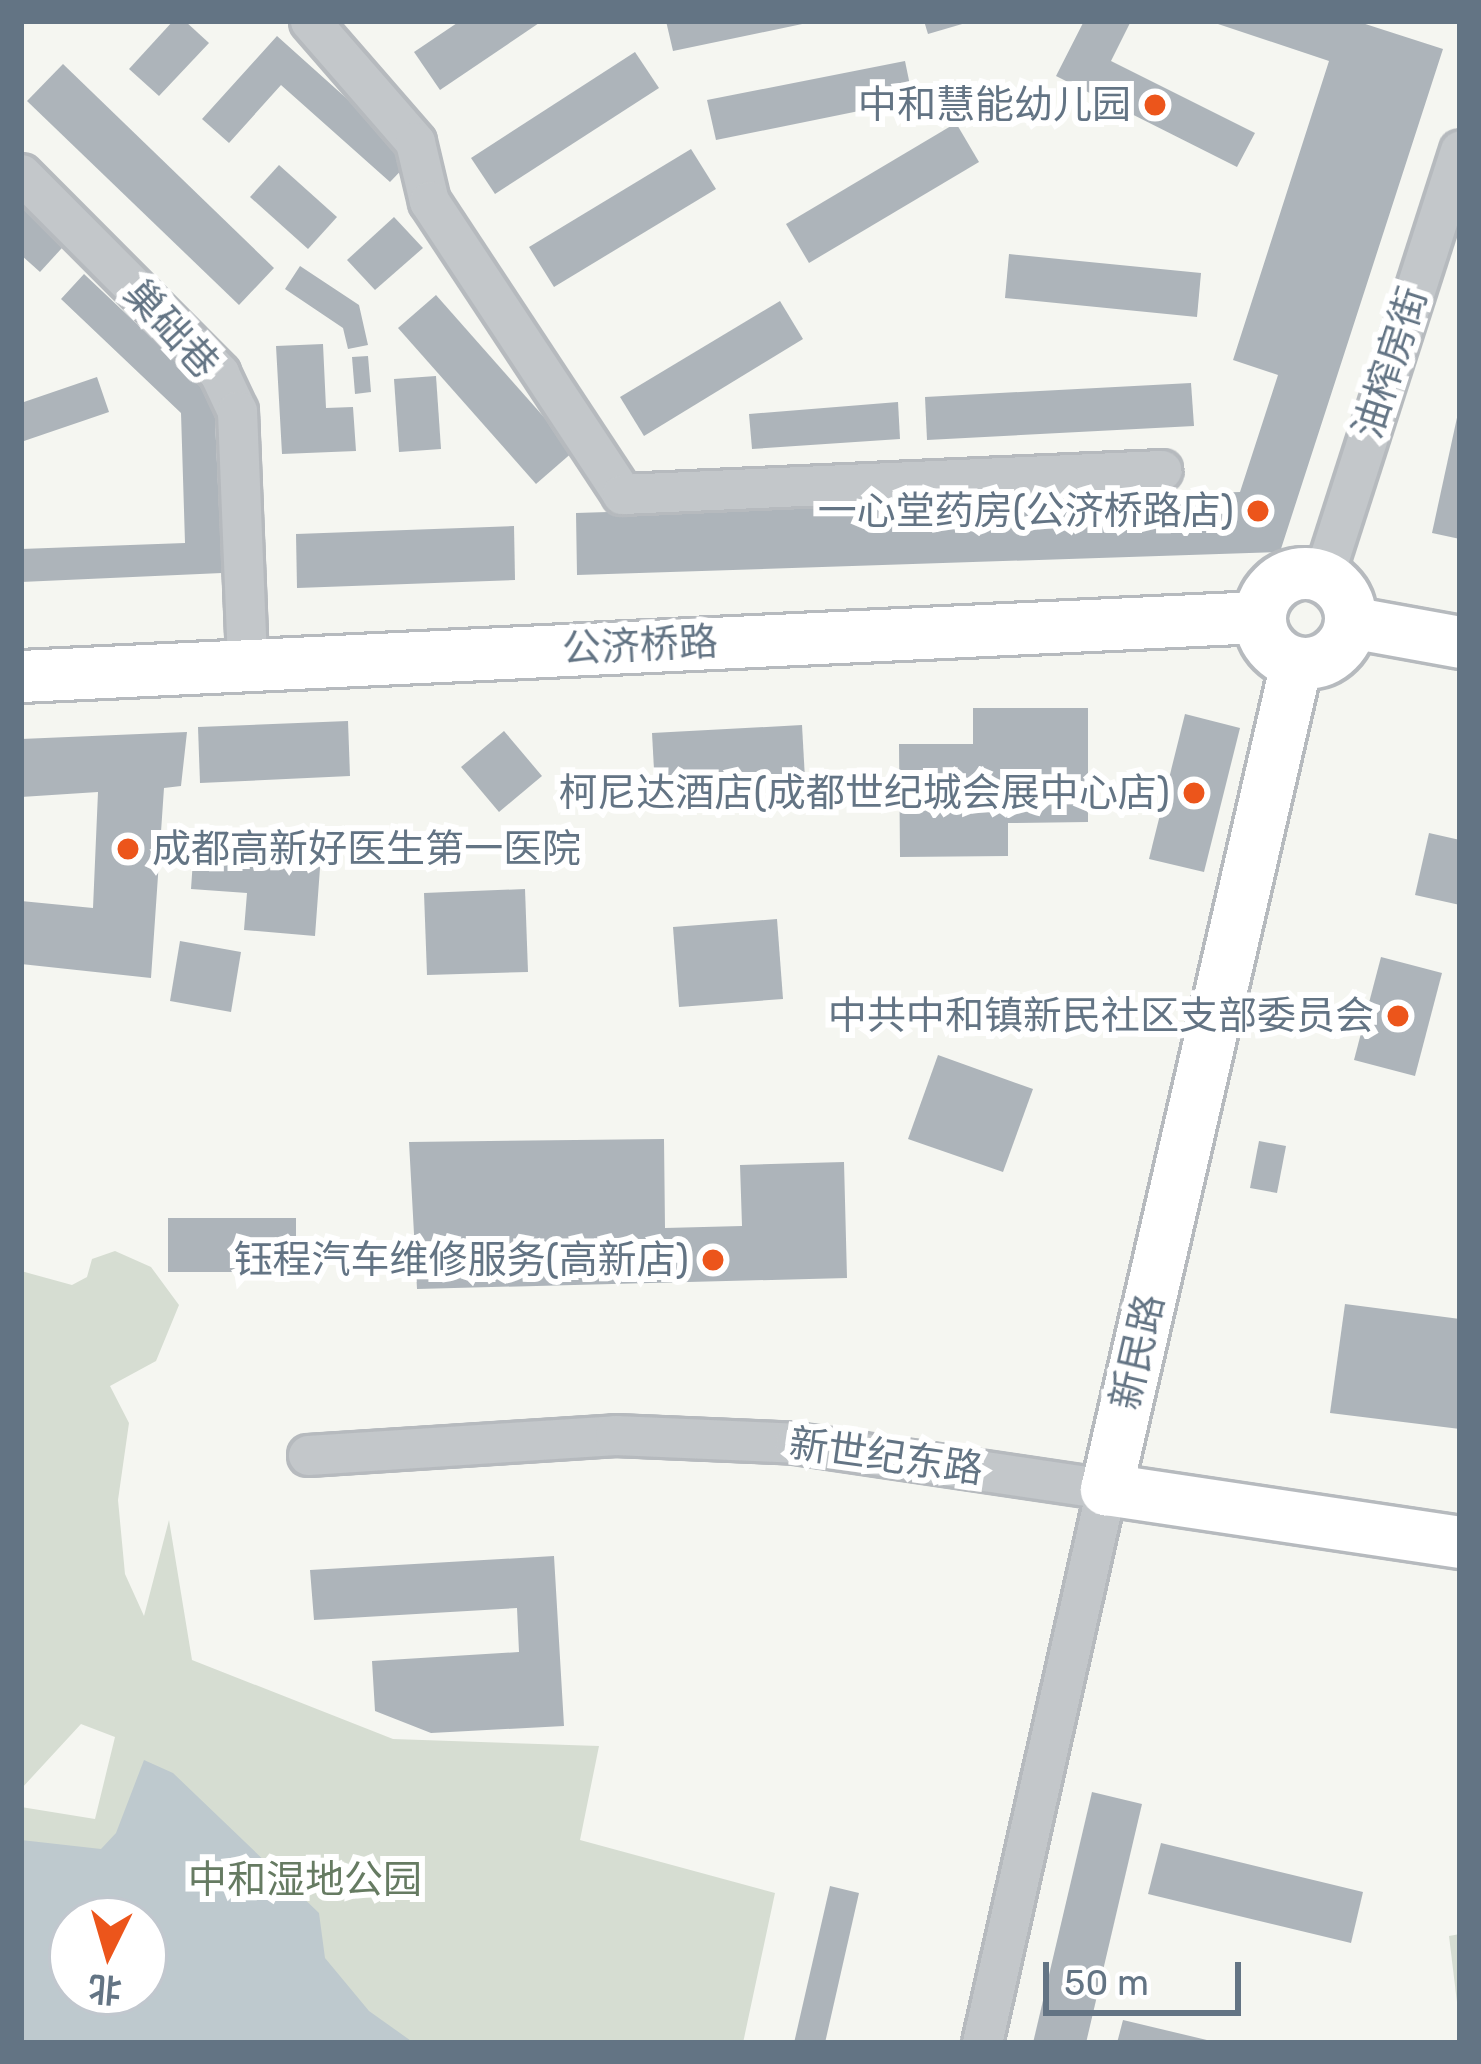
<!DOCTYPE html>
<html>
<head>
<meta charset="utf-8">
<style>
  body { margin:0 }
  #map { position:relative; width:1481px; height:2064px; overflow:hidden; background:#f5f6f1; font-family:Rubik,"Noto Sans SC",sans-serif }
  div>[style] { position:absolute }
  .green>* { inset:0; background:#d6ddd2 }
  .water>* { inset:0; background:#bec9ce }
  .building>* { inset:0; background:#adb4ba }
  .roads { filter:drop-shadow(3px 0 #b6babe) drop-shadow(-3px 0 #b6babe) drop-shadow(0 3px #b6babe) drop-shadow(0 -3px #b6babe) }
  .minor>* { height:39px; margin:-19.5px; padding:0 19.5px; transform-origin:19.5px; border-radius:19.5px; background:#c3c7ca }
  .major>* { height:51px; margin:-25.5px; padding:0 25.5px; transform-origin:25.5px; border-radius:25.5px; background:#fff }
  .major>.ring { margin:-25.5px; padding:0; box-sizing:content-box; background:none; border:51px solid #fff; border-radius:50% }
  .dots>* { width:33px; height:33px; translate:-50% -50%; box-sizing:border-box; border:6px solid #fff; border-radius:50% }
  span { translate:-50% -50%; white-space:nowrap; text-align:center; line-height:1.15; -webkit-text-stroke:12px #fff; paint-order:stroke }
  .poi-label { font-size:39px; color:#637484 }
  .right { translate:-100% -50%; text-align:right }
  .left { translate:0 -50%; text-align:left }
  .street-label { font-size:39px; color:#637484 }
  .park-label { font-size:39px; color:#667b62 }
  .frame { position:absolute; inset:0; border:24px solid #637484; pointer-events:none }
  .north { position:absolute; left:48px; top:1896px; width:120px; height:120px; box-sizing:border-box; background:#fff; border:3px solid #c1c7ce; border-radius:50%; rotate:185deg; font-size:33px; font-weight:700; line-height:48px; text-align:center; color:#637484 }
  .north::after { content:''; display:block; margin:auto; width:42px; height:54px; background:#ec551b; clip-path:polygon(50% 0,100% 100%,50% 72%,0 100%) }
  .scale { position:absolute; left:1043px; top:1962px; width:198px; height:54px; box-sizing:border-box; border:6px solid #637484; border-top:0; padding-left:15px; font-size:36px; line-height:42px; white-space:nowrap; color:#637484; -webkit-text-stroke:9px #fff; paint-order:stroke }
</style>
</head>
<body>
<div id="map">
  <div class="green">
    <i style="clip-path:polygon(evenodd,115px 1251px,151px 1267px,179px 1305px,156px 1361px,110px 1386px,129px 1423px,118px 1500px,125px 1574px,144px 1616px,169px 1520px,192px 1660px,393px 1739px,599px 1746px,580px 1840px,775px 1893px,743px 2043px,21px 2043px,21px 1807px,95px 1819px,115px 1737px,81px 1724px,21px 1789px,21px 1271px,72px 1285px,87px 1277px,92px 1259px,115px 1251px,72px 1920px,144px 1920px,144px 1992px,72px 1992px,72px 1920px)"></i>
    <i style="clip-path:polygon(1460px 1934px,1460px 2027px,1449px 1936px)"></i>
  </div>
  <div class="water">
    <i style="clip-path:polygon(evenodd,144px 1760px,173px 1773px,319px 1913px,325px 1958px,369px 2011px,414px 2043px,21px 2043px,21px 1840px,101px 1849px,116px 1833px,144px 1760px,72px 1920px,144px 1920px,144px 1992px,72px 1992px,72px 1920px)"></i>
  </div>
  <div class="building">
    <i style="clip-path:polygon(173px 21px,185px 21px,209px 43px,159px 96px,129px 69px)"></i>
    <i style="clip-path:polygon(460px 21px,542px 21px,440px 90px,414px 52px)"></i>
    <i style="clip-path:polygon(666px 21px,807px 21px,807px 23px,673px 51px)"></i>
    <i style="clip-path:polygon(924px 21px,968px 21px,969px 22px,928px 34px)"></i>
    <i style="clip-path:polygon(1084px 21px,1131px 21px,1111px 61px,1255px 133px,1237px 167px,1056px 76px)"></i>
    <i style="clip-path:polygon(1209px 21px,1356px 21px,1443px 49px,1280px 552px,577px 575px,576px 513px,1240px 492px,1278px 375px,1233px 360px,1329px 61px)"></i>
    <i style="clip-path:polygon(277px 36px,413px 158px,390px 182px,281px 85px,229px 143px,202px 119px)"></i>
    <i style="clip-path:polygon(635px 52px,659px 88px,495px 194px,471px 158px)"></i>
    <i style="clip-path:polygon(905px 61px,913px 100px,716px 140px,707px 100px)"></i>
    <i style="clip-path:polygon(63px 64px,274px 268px,239px 305px,27px 101px)"></i>
    <i style="clip-path:polygon(956px 123px,979px 162px,809px 263px,786px 224px)"></i>
    <i style="clip-path:polygon(691px 149px,716px 189px,554px 287px,529px 247px)"></i>
    <i style="clip-path:polygon(279px 165px,337px 217px,308px 249px,250px 197px)"></i>
    <i style="clip-path:polygon(21px 191px,72px 237px,40px 272px,21px 255px)"></i>
    <i style="clip-path:polygon(394px 217px,423px 248px,375px 290px,347px 260px)"></i>
    <i style="clip-path:polygon(1009px 254px,1201px 273px,1197px 317px,1005px 298px)"></i>
    <i style="clip-path:polygon(300px 266px,359px 305px,368px 345px,348px 349px,343px 328px,285px 289px)"></i>
    <i style="clip-path:polygon(84px 274px,214px 397px,222px 573px,21px 582px,21px 549px,185px 543px,181px 413px,61px 299px)"></i>
    <i style="clip-path:polygon(436px 295px,574px 451px,536px 484px,398px 328px)"></i>
    <i style="clip-path:polygon(780px 301px,803px 339px,644px 436px,620px 397px)"></i>
    <i style="clip-path:polygon(323px 344px,326px 408px,353px 407px,356px 451px,282px 454px,276px 346px)"></i>
    <i style="clip-path:polygon(368px 356px,371px 392px,355px 394px,352px 357px)"></i>
    <i style="clip-path:polygon(436px 376px,441px 449px,399px 452px,394px 379px)"></i>
    <i style="clip-path:polygon(97px 377px,109px 412px,21px 442px,21px 403px)"></i>
    <i style="clip-path:polygon(1191px 383px,1194px 426px,927px 440px,925px 397px)"></i>
    <i style="clip-path:polygon(898px 402px,900px 439px,752px 449px,749px 414px)"></i>
    <i style="clip-path:polygon(1458px 413px,1460px 413px,1460px 539px,1432px 533px)"></i>
    <i style="clip-path:polygon(514px 526px,515px 580px,297px 588px,296px 534px)"></i>
    <i style="clip-path:polygon(973px 708px,1088px 708px,1088px 822px,1008px 823px,1008px 856px,900px 857px,899px 744px,973px 744px)"></i>
    <i style="clip-path:polygon(1185px 714px,1240px 728px,1204px 872px,1149px 859px)"></i>
    <i style="clip-path:polygon(348px 721px,350px 776px,200px 783px,198px 727px)"></i>
    <i style="clip-path:polygon(802px 725px,805px 779px,655px 788px,652px 733px)"></i>
    <i style="clip-path:polygon(504px 731px,542px 776px,499px 812px,461px 767px)"></i>
    <i style="clip-path:polygon(187px 732px,181px 786px,164px 788px,151px 978px,21px 964px,21px 901px,93px 908px,98px 792px,21px 797px,21px 739px)"></i>
    <i style="clip-path:polygon(195px 831px,322px 841px,315px 936px,244px 930px,247px 893px,191px 889px)"></i>
    <i style="clip-path:polygon(1429px 833px,1460px 840px,1460px 905px,1415px 895px)"></i>
    <i style="clip-path:polygon(525px 889px,528px 972px,427px 975px,424px 893px)"></i>
    <i style="clip-path:polygon(777px 919px,783px 999px,679px 1007px,673px 927px)"></i>
    <i style="clip-path:polygon(180px 941px,241px 952px,231px 1012px,170px 1001px)"></i>
    <i style="clip-path:polygon(1381px 957px,1442px 973px,1415px 1076px,1354px 1060px)"></i>
    <i style="clip-path:polygon(938px 1055px,1033px 1089px,1003px 1172px,908px 1139px)"></i>
    <i style="clip-path:polygon(664px 1139px,665px 1228px,742px 1226px,740px 1165px,844px 1162px,847px 1278px,417px 1289px,409px 1142px)"></i>
    <i style="clip-path:polygon(1259px 1141px,1286px 1146px,1277px 1193px,1250px 1188px)"></i>
    <i style="clip-path:polygon(168px 1218px,296px 1218px,296px 1272px,168px 1272px)"></i>
    <i style="clip-path:polygon(1345px 1304px,1460px 1319px,1460px 1429px,1330px 1413px)"></i>
    <i style="clip-path:polygon(554px 1556px,564px 1726px,431px 1733px,375px 1711px,372px 1661px,519px 1652px,517px 1608px,314px 1620px,310px 1570px)"></i>
    <i style="clip-path:polygon(1092px 1792px,1142px 1804px,1086px 2043px,1033px 2043px)"></i>
    <i style="clip-path:polygon(1161px 1843px,1363px 1892px,1351px 1943px,1148px 1894px)"></i>
    <i style="clip-path:polygon(830px 1886px,859px 1893px,825px 2043px,794px 2043px)"></i>
    <i style="clip-path:polygon(1123px 2020px,1211px 2041px,1211px 2043px,1117px 2043px)"></i>
  </div>
  <div class="roads">
    <div class="minor">
      <i style="left:310px;top:21px;width:160px;rotate:49deg"></i>
      <i style="left:415px;top:142px;width:61px;rotate:76.7deg"></i>
      <i style="left:429px;top:201px;width:351px;rotate:56.6deg"></i>
      <i style="left:622px;top:494px;width:540px;rotate:-2.55deg"></i>
      <i style="left:21px;top:174px;width:281px;rotate:45.1deg"></i>
      <i style="left:219px;top:373px;width:42px;rotate:64.7deg"></i>
      <i style="left:237px;top:411px;width:254px;rotate:87.7deg"></i>
      <i style="left:1323px;top:577px;width:448px;rotate:-72.2deg"></i>
      <i style="left:308px;top:1455px;width:308px;rotate:-3.7deg"></i>
      <i style="left:615px;top:1435px;width:180px;rotate:2.5deg"></i>
      <i style="left:795px;top:1443px;width:314px;rotate:8.4deg"></i>
      <i style="left:1106px;top:1489px;width:568px;rotate:102.62deg"></i>
    </div>
    <div class="major">
      <i class="ring" style="left:1260px;top:573px;width:39px;height:39px"></i>
      <i style="left:1350px;top:622px;width:112px;rotate:10.3deg"></i>
      <i style="left:1296px;top:663px;width:848px;rotate:102.95deg"></i>
      <i style="left:1106px;top:1489px;width:358px;rotate:8.5deg"></i>
      <i style="left:21px;top:676px;width:1239px;rotate:-2.73deg"></i>
    </div>
  </div>
  <div class="dots">
    <i style="left:1155px;top:105px;background:#ec551b"></i>
    <i style="left:1258px;top:511px;background:#ec551b"></i>
    <i style="left:1194px;top:793px;background:#ec551b"></i>
    <i style="left:128px;top:849px;background:#ec551b"></i>
    <i style="left:1398px;top:1016px;background:#ec551b"></i>
    <i style="left:713px;top:1260px;background:#ec551b"></i>
  </div>
  <div class="poi-label">
    <span class="right" style="left:1131px;top:105px">中和慧能幼儿园</span>
    <span class="right" style="left:1234px;top:511px">一心堂药房(公济桥路店)</span>
    <span class="right" style="left:1170px;top:793px">柯尼达酒店(成都世纪城会展中心店)</span>
    <span class="left" style="left:152px;top:849px">成都高新好医生第一医院</span>
    <span class="right" style="left:1374px;top:1016px">中共中和镇新民社区支部委员会</span>
    <span class="right" style="left:689px;top:1260px">钰程汽车维修服务(高新店)</span>
  </div>
  <div class="street-label">
    <span style="left:171px;top:329px;rotate:47deg">巢础巷</span>
    <span style="left:1391px;top:363px;rotate:-72deg">油榨房街</span>
    <span style="left:640px;top:646px;rotate:-3deg">公济桥路</span>
    <span style="left:1138px;top:1352px;rotate:-77deg">新民路</span>
    <span style="left:886px;top:1457px;rotate:8deg">新世纪东路</span>
  </div>
  <div class="park-label">
    <span style="left:305px;top:1880px">中和湿地公园</span>
  </div>
  <div class="frame"></div>
  <div class="north">北</div>
  <div class="scale">50 m</div>
</div>
</body>
</html>
